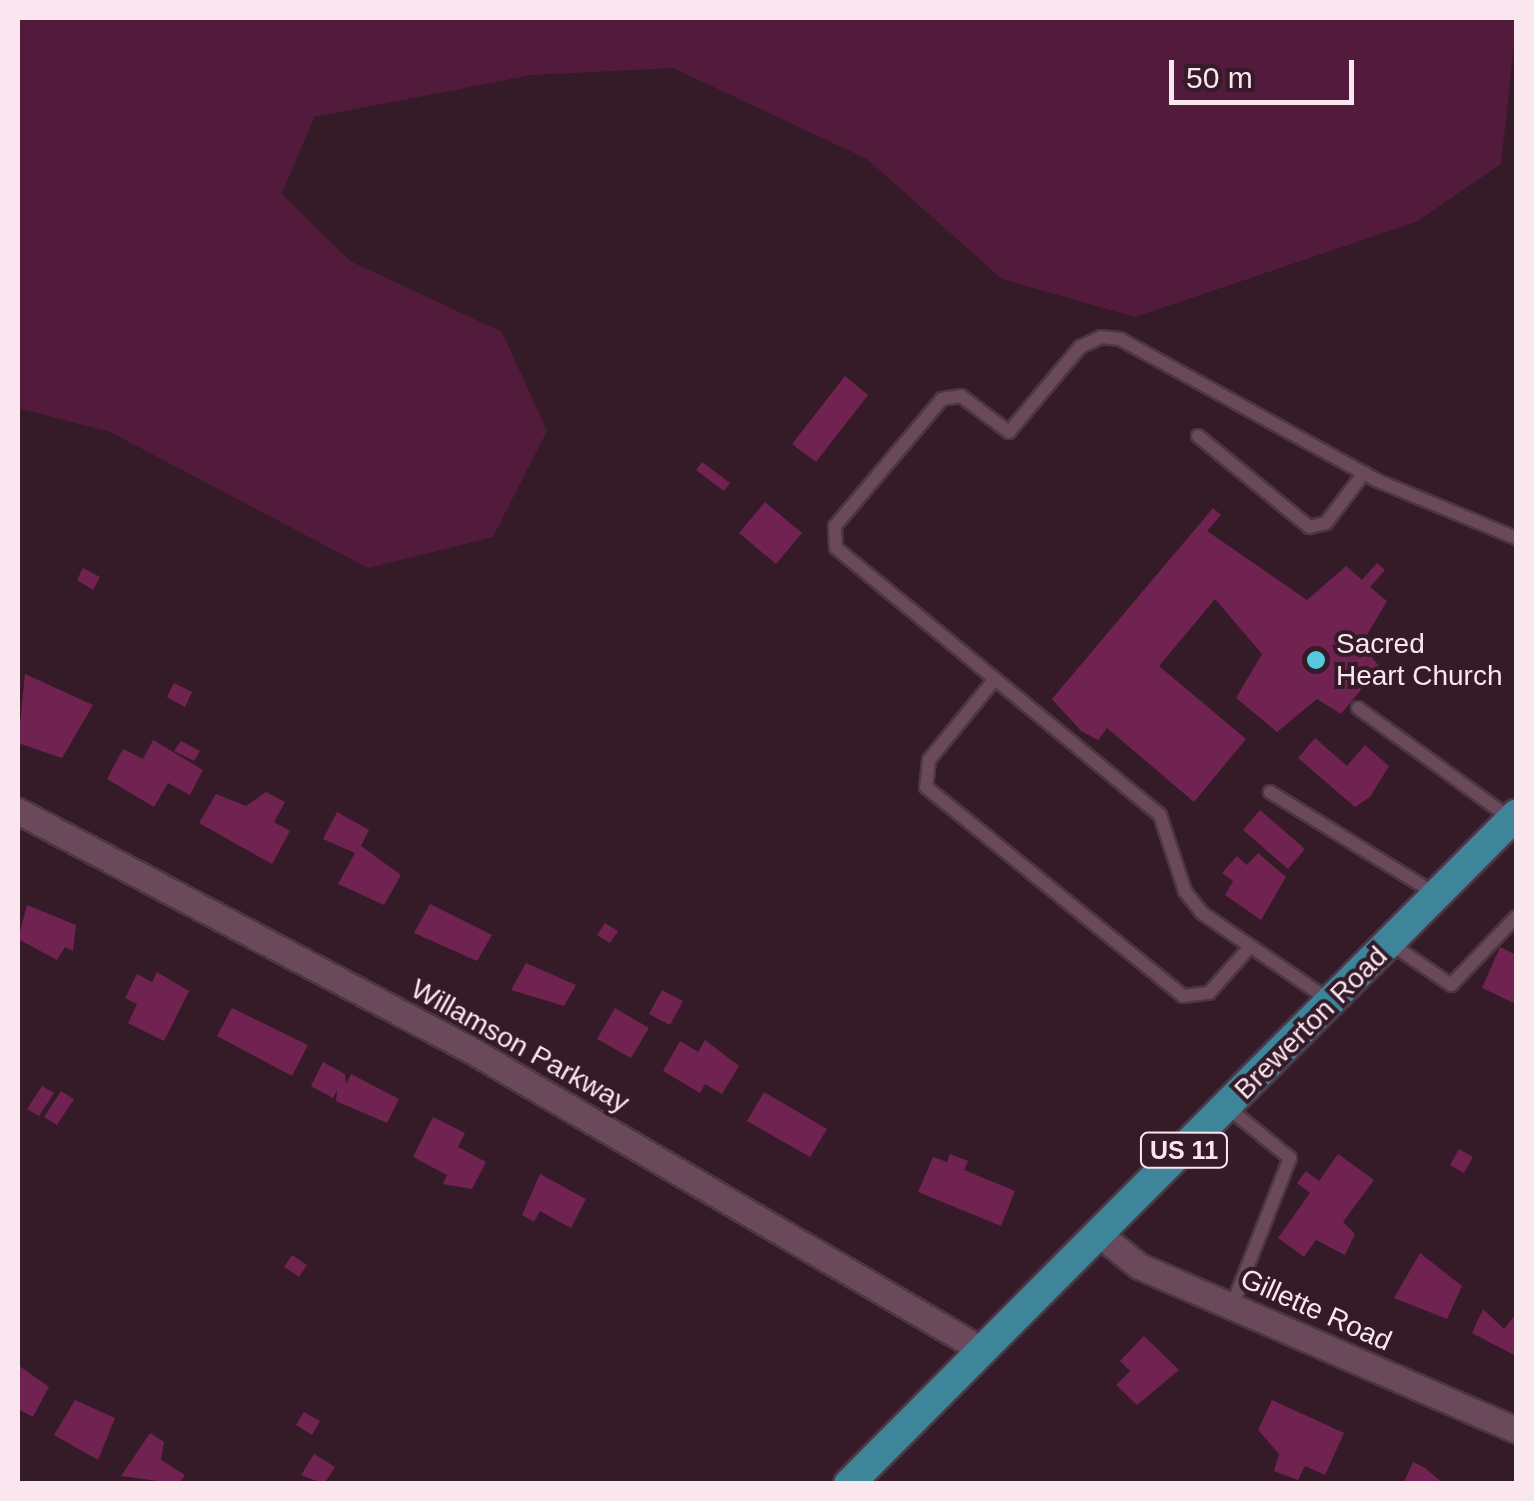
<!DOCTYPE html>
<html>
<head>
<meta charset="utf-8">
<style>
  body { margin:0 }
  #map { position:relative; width:1534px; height:1501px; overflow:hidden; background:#351a28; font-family:Arial,sans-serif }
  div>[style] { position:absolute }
  .green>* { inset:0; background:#521b3b }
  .building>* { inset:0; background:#702350 }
  .roads { filter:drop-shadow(2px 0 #4c3642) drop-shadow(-2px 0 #4c3642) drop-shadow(0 2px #4c3642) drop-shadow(0 -2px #4c3642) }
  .lane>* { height:12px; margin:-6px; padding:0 6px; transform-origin:6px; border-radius:6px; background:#6a4a5a }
  .street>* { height:25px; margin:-12.5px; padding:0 12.5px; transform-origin:12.5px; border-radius:12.5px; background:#6a4a5a }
  .primary>* { height:30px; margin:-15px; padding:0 15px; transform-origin:15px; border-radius:15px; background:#3e859a }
  .dots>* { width:28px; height:28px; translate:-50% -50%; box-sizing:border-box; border:5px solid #351a28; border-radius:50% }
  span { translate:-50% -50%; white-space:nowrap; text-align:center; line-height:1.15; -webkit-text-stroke:8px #351a28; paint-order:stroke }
  .shield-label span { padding:2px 8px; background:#351a28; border:2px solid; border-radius:8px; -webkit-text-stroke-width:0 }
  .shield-label { font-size:25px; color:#fae6ef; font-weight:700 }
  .poi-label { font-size:28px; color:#fae6ef }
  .left { translate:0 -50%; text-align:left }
  .street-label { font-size:28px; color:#fae6ef }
  .frame { position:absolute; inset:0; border:20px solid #fae6ef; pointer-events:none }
  .scale { position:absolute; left:1169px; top:60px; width:185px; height:45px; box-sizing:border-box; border:5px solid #fae6ef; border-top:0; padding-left:12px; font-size:30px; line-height:35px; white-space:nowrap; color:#fae6ef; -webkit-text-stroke:8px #351a28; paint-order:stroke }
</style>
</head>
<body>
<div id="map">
  <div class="green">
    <i style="clip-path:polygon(18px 18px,1516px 18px,1516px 26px,1501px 164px,1416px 222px,1135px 317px,1002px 279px,867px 159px,673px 68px,532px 75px,314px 117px,282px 194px,350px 261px,502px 332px,547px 431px,493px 537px,368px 568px,110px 432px,18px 408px)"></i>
  </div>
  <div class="building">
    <i style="clip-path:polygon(845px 376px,868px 395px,816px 462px,792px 444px)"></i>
    <i style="clip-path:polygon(702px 462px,730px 483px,724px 491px,696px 470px)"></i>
    <i style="clip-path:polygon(765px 502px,802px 533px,776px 564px,739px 533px)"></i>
    <i style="clip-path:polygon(1213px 508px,1221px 515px,1207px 531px,1307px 600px,1346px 566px,1362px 580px,1377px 563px,1385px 570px,1370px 587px,1387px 601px,1361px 645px,1380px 667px,1341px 714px,1317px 699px,1277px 732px,1236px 698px,1262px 654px,1215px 599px,1159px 666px,1246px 739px,1194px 802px,1107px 728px,1098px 740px,1081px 731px,1052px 699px)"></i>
    <i style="clip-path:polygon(83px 568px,100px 577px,93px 590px,77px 580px)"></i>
    <i style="clip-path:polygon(25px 674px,93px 705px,62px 758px,18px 743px)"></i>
    <i style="clip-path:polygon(174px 683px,192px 692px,185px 707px,167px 697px)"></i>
    <i style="clip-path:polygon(1315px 738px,1347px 766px,1365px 745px,1389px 766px,1370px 797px,1355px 807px,1298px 758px)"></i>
    <i style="clip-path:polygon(153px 740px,203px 770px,190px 795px,168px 783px,154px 807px,107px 779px,123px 749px,143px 759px)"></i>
    <i style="clip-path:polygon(181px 741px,200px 751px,194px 761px,174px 751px)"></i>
    <i style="clip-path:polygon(266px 792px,285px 802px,274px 822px,290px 831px,272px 864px,199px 823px,216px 794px,246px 806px)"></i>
    <i style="clip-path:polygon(1260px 810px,1305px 849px,1288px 869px,1243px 830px)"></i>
    <i style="clip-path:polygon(337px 812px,369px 830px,361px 846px,401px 875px,384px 905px,338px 884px,355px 853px,323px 839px)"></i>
    <i style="clip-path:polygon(1258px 853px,1286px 877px,1261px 920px,1225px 895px,1233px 881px,1222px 873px,1237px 856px,1247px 865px)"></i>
    <i style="clip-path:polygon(430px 904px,492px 935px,477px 961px,414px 933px)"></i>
    <i style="clip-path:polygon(27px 905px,76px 925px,73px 951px,65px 947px,57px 960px,18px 939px)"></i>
    <i style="clip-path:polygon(605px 923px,618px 931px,610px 943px,597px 935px)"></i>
    <i style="clip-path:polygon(1500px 947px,1516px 955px,1516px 1004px,1482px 988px)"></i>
    <i style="clip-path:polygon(526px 963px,576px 985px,564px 1006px,511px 990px)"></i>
    <i style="clip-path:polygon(157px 972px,189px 991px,164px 1041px,128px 1023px,137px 1004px,125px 998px,137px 974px,152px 982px)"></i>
    <i style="clip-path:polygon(662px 990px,683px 1001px,670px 1025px,649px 1014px)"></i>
    <i style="clip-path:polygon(232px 1008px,308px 1045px,292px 1076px,217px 1036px)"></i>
    <i style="clip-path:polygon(615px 1008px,649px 1028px,631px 1058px,597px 1039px)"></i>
    <i style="clip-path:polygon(705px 1040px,739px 1066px,722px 1094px,705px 1084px,700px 1093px,663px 1071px,680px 1041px,698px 1052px)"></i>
    <i style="clip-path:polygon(323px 1062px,345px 1074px,346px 1084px,351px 1074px,399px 1099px,387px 1123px,336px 1101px,337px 1090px,333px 1098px,311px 1086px)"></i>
    <i style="clip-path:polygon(42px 1086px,54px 1093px,39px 1116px,27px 1109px)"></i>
    <i style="clip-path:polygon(61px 1091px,74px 1099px,57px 1125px,44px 1117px)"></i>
    <i style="clip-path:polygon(764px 1092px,827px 1129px,810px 1157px,747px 1121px)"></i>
    <i style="clip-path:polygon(433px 1117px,465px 1133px,458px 1147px,486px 1162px,472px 1189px,443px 1184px,447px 1175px,413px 1157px)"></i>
    <i style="clip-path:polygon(1459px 1149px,1473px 1157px,1464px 1173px,1450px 1165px)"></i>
    <i style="clip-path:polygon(950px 1154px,968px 1161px,964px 1170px,1015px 1191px,1001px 1226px,918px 1192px,933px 1157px,947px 1162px)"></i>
    <i style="clip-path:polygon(1338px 1154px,1374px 1180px,1343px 1222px,1355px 1234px,1345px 1255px,1316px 1240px,1304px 1257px,1278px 1238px,1310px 1193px,1297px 1183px,1306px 1171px,1319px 1181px)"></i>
    <i style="clip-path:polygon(540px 1174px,586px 1199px,571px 1228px,540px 1211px,534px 1222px,522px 1215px)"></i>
    <i style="clip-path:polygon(1420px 1253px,1462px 1286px,1447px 1319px,1394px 1298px)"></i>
    <i style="clip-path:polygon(292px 1255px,307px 1265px,299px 1277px,284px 1267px)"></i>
    <i style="clip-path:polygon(1483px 1309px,1504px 1329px,1516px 1314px,1516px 1356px,1472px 1333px)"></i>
    <i style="clip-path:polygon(1144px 1336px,1179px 1370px,1137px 1405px,1116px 1385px,1130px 1371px,1120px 1361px)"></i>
    <i style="clip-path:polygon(18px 1365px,49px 1387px,33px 1417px,18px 1409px)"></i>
    <i style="clip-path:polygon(75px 1400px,115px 1418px,98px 1460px,54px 1435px)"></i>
    <i style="clip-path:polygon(1272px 1400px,1344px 1433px,1325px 1475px,1305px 1466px,1298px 1480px,1274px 1471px,1279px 1454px,1258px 1430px)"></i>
    <i style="clip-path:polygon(304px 1412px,320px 1421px,312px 1435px,296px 1425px)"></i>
    <i style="clip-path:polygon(150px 1433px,164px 1442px,161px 1460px,185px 1475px,179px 1484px,121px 1476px)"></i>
    <i style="clip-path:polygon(314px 1454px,335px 1467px,324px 1484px,301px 1475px)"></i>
    <i style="clip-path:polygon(1413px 1462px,1425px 1468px,1444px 1484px,1403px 1484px)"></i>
  </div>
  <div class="roads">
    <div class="lane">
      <i style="left:1198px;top:436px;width:144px;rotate:39.3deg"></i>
      <i style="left:1309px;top:527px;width:17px;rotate:-13deg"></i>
      <i style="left:1326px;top:523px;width:63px;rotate:-52.8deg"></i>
      <i style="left:995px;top:679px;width:104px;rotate:129.2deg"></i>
      <i style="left:929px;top:760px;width:27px;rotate:96deg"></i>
      <i style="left:926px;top:787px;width:331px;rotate:39.1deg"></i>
      <i style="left:1183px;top:996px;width:26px;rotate:-7deg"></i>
      <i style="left:1209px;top:993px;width:60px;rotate:-48.4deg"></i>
      <i style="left:1358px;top:708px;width:188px;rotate:35.9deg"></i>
      <i style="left:1270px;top:792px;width:193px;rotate:31.6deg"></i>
      <i style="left:1391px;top:944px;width:73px;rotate:34.3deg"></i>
      <i style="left:1451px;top:985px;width:94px;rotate:-46.3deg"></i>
      <i style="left:1329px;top:1000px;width:154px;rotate:-145.6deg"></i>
      <i style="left:1202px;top:913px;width:28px;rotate:-128deg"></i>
      <i style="left:1185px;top:891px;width:80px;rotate:-108.2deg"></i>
      <i style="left:1160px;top:815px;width:420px;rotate:-140.5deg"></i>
      <i style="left:836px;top:548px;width:22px;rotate:-93deg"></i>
      <i style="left:835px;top:526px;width:166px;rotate:-49.9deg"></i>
      <i style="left:942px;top:399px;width:19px;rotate:-9deg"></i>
      <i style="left:961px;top:396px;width:60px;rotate:36.9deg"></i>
      <i style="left:1009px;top:432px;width:111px;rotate:-50.1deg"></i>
      <i style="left:1080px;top:347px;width:23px;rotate:-25deg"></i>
      <i style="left:1101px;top:337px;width:19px;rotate:6deg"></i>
      <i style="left:1120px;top:339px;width:292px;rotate:28.8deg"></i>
      <i style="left:1376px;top:480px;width:152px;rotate:22.5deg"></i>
      <i style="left:1227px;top:1107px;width:81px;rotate:39deg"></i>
      <i style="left:1290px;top:1158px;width:159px;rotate:111.4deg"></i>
    </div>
    <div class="street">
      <i style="left:18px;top:811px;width:512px;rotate:27.82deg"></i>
      <i style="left:471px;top:1050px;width:593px;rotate:30.42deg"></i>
      <i style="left:1099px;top:1234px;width:51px;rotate:38.7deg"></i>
      <i style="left:1139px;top:1266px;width:411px;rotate:23.5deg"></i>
    </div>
    <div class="primary">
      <i style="left:849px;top:1484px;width:945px;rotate:-45.09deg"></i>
    </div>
  </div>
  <div class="dots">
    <i style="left:1316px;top:660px;background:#56c9e1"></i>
  </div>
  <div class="shield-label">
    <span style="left:1184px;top:1150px">US 11</span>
  </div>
  <div class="poi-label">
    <span class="left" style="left:1336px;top:660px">Sacred<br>Heart Church</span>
  </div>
  <div class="street-label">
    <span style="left:1311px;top:1023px;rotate:-45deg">Brewerton Road</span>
    <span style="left:520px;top:1046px;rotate:29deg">Willamson Parkway</span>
    <span style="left:1316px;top:1310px;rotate:24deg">Gillette Road</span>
  </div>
  <div class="frame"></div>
  <div class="scale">50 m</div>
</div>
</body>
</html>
